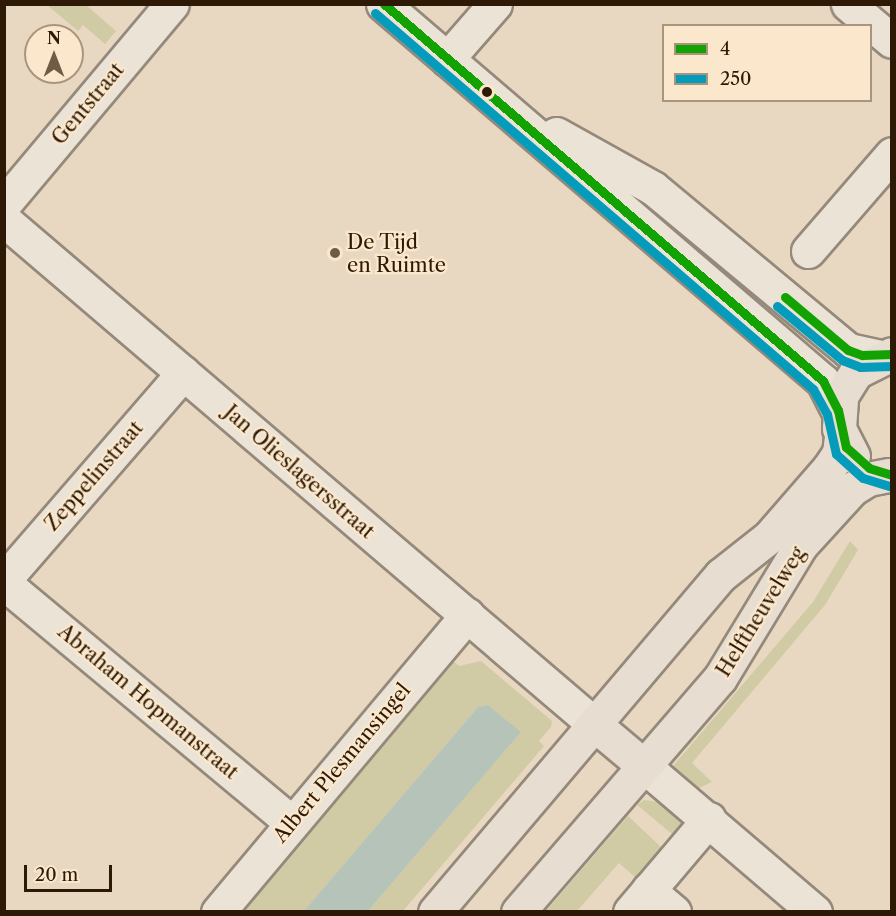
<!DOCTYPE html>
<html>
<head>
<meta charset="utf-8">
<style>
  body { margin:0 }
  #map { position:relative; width:896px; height:916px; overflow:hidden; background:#e9d8c1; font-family:"Libre Caslon Text",serif }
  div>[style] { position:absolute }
  .green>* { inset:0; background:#d0cba4 }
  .water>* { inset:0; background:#b6c3b9 }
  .roads { filter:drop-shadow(2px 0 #95897b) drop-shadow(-2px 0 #95897b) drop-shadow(0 2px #95897b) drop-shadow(0 -2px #95897b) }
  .minor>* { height:33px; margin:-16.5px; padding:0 16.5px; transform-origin:16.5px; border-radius:16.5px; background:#ece3d7 }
  .major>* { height:33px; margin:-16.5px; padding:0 16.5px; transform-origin:16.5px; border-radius:16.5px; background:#e7ded1 }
  .bus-1>* { height:9px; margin:-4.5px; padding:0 4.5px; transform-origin:4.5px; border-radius:4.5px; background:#12a302 }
  .bus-2>* { height:9px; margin:-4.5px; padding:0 4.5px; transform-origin:4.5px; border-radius:4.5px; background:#059bba }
  .dots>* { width:16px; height:16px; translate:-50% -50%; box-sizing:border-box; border:3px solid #fbe8cc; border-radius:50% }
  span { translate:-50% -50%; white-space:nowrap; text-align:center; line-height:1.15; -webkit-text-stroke:4.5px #fbe8cc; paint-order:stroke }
  .street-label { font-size:20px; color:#2e1906 }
  .poi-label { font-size:20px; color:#2e1906 }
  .left { translate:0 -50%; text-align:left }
  .frame { position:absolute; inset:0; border:6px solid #2e1906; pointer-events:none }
  .legend { position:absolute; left:662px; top:24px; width:210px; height:78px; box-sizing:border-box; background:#fbe8cc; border:2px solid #a9957d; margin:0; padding:8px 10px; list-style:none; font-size:18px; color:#2e1906 }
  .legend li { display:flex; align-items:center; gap:12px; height:30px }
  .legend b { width:30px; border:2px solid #a9957d }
  .north { position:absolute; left:24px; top:24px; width:60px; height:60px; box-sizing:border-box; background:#fbe8cc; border:2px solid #a9957d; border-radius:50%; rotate:0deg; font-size:16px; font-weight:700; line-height:24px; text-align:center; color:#2e1906 }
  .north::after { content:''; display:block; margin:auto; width:21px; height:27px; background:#6f5c47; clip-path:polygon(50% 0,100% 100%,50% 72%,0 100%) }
  .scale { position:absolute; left:24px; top:865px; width:88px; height:27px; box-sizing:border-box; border:3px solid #2e1906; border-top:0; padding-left:8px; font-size:18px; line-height:21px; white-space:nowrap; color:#2e1906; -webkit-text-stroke:4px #fbe8cc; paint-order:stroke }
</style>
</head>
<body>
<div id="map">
  <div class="green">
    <i style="clip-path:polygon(47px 5px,86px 5px,116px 31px,105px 44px,83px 25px,78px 31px)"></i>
    <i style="clip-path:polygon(850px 541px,858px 550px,825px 605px,692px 763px,712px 782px,699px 788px,673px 766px,813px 602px)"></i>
    <i style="clip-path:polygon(450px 659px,459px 666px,481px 661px,552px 721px,551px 727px,539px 741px,544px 746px,403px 911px,368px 911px,521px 732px,488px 705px,478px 707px,304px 911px,235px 912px)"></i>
    <i style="clip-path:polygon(644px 800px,660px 802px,683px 822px,672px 834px,637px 805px)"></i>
    <i style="clip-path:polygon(628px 816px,661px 847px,636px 878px,619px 863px,577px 911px,546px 911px)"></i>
  </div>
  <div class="water">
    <i style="clip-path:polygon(488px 705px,521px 732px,368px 911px,304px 911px,478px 707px)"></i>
  </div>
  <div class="roads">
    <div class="minor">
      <i style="left:383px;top:4px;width:579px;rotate:40.59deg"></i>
      <i style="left:823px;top:381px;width:33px;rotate:63deg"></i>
      <i style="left:848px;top:4px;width:57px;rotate:40.1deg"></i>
      <i style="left:447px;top:59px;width:73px;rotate:-48.9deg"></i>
      <i style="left:556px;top:134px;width:111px;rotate:29.1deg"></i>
      <i style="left:653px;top:188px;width:254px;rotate:39.7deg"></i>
      <i style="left:848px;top:350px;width:33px;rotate:12deg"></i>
      <i style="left:4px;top:204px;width:261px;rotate:-50deg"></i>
      <i style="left:4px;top:220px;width:776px;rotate:40.51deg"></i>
      <i style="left:808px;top:251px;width:128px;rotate:-49.1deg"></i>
      <i style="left:4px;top:580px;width:274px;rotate:-49.1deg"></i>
      <i style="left:4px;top:583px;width:373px;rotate:39.8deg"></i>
      <i style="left:644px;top:766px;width:225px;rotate:40.5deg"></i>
      <i style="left:648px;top:890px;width:34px;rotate:40deg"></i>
      <i style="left:218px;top:912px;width:388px;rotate:-50deg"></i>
      <i style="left:630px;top:912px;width:122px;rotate:-49.7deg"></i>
    </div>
    <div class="major">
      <i style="left:853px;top:456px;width:31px;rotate:-117deg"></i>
      <i style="left:839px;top:428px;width:32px;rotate:-86deg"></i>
      <i style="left:841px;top:396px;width:28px;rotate:-58deg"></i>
      <i style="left:856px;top:372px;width:40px;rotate:-26.6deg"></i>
      <i style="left:594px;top:724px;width:65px;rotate:40deg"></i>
      <i style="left:435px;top:912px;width:442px;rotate:-49.7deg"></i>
      <i style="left:721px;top:575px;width:61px;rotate:-38.4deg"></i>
      <i style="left:769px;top:537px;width:91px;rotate:-49deg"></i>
      <i style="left:829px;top:468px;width:18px;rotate:-56deg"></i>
      <i style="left:839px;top:453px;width:16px;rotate:-83deg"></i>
      <i style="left:518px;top:912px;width:309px;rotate:-49.2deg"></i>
      <i style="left:720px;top:678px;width:156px;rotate:-58.7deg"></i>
      <i style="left:801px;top:545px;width:76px;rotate:-47.7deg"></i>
      <i style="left:852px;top:489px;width:19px;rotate:-32deg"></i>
      <i style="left:868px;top:479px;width:21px;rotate:-11deg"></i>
    </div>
  </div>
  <div class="bus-1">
    <i style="left:384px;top:4px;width:579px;rotate:40.65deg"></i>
    <i style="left:823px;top:381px;width:33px;rotate:63deg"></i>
    <i style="left:838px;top:410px;width:38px;rotate:78deg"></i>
    <i style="left:846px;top:447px;width:31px;rotate:42deg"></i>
    <i style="left:869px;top:468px;width:24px;rotate:17deg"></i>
    <i style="left:785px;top:297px;width:82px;rotate:40.1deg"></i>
    <i style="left:848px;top:350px;width:15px;rotate:20deg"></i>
    <i style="left:862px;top:355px;width:30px;rotate:-2deg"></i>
  </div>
  <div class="bus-2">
    <i style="left:375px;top:13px;width:577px;rotate:40.64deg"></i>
    <i style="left:813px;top:389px;width:29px;rotate:61deg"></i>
    <i style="left:827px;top:414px;width:41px;rotate:77.3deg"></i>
    <i style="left:836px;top:454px;width:36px;rotate:42deg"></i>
    <i style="left:863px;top:478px;width:27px;rotate:17deg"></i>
    <i style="left:777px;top:306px;width:85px;rotate:39.7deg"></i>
    <i style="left:842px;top:360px;width:19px;rotate:21deg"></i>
    <i style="left:860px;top:367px;width:32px;rotate:-2deg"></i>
  </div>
  <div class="dots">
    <i style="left:487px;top:92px;background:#2e1906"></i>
    <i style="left:335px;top:253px;background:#6f5c47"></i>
  </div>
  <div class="street-label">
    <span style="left:88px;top:104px;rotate:-50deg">Gentstraat</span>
    <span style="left:299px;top:472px;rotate:41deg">Jan Olieslagersstraat</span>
    <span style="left:94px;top:476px;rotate:-49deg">Zeppelinstraat</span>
    <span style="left:761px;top:612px;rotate:-58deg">Helftheuvelweg</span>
    <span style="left:148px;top:702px;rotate:40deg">Abraham Hopmanstraat</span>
    <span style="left:342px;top:763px;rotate:-50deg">Albert Plesmansingel</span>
  </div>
  <div class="poi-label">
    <span class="left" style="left:347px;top:254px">De Tijd<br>en Ruimte</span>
  </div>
  <div class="frame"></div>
  <ul class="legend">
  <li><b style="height:8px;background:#12a302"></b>4</li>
  <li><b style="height:8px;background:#059bba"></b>250</li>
  </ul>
  <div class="north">N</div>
  <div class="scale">20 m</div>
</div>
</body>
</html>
